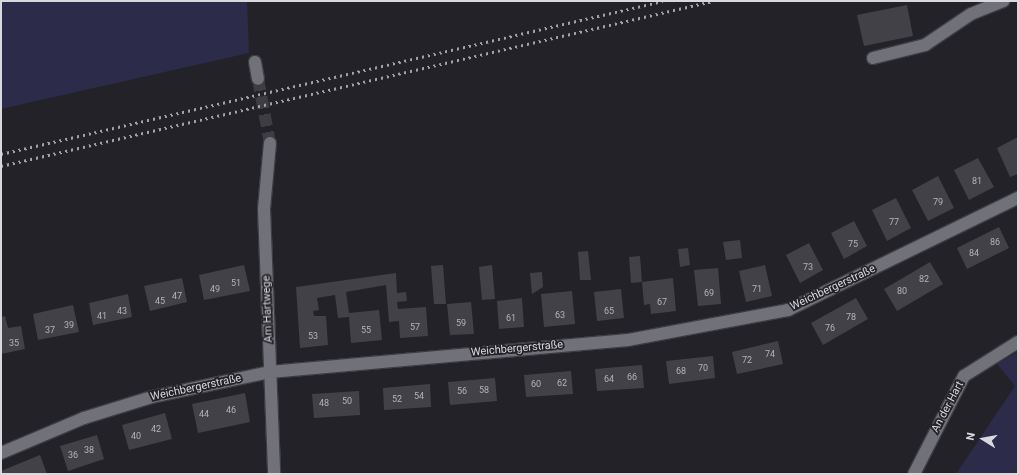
<!DOCTYPE html>
<html>
<head>
<meta charset="utf-8">
<style>
  body { margin:0 }
  #map { position:relative; width:1019px; height:475px; overflow:hidden; background:#222228; font-family:Roboto,sans-serif }
  div>[style] { position:absolute }
  .green>* { inset:0; background:#2c2b4a }
  .building>* { inset:0; background:#414147 }
  .minor-tunnel>* { height:12px; margin-top:-6px; transform-origin:0; background:repeating-linear-gradient(90deg,#3d3d43 0 12px,transparent 0 18px) }
  .roads { filter:drop-shadow(1px 0 #3d3d42) drop-shadow(-1px 0 #3d3d42) drop-shadow(0 1px #3d3d42) drop-shadow(0 -1px #3d3d42) }
  .minor>* { height:12px; margin:-6px; padding:0 6px; transform-origin:6px; border-radius:6px; background:#717179 }
  .rail>* { height:3px; margin-top:-1.5px; transform-origin:0; background:repeating-linear-gradient(90deg,#a2a2a6 0 2px,transparent 0 6px) }
  span { translate:-50% -50%; white-space:nowrap; text-align:center; line-height:1.15; -webkit-text-stroke:3.5px #222228; paint-order:stroke }
  .number-label { font-size:9px; color:#b3b3b8 }
  .number-label span { -webkit-text-stroke-width:0 }
  .street-label { font-size:11px; color:#d9d9dd }
  .frame { position:absolute; inset:0; border:2px solid #d9d9dd; pointer-events:none }
  .north { position:absolute; left:963px; top:419px; width:40px; height:40px; -webkit-text-stroke:3px #222228; paint-order:stroke; rotate:281deg; font-size:11px; font-weight:700; line-height:16px; text-align:center; color:#d9d9dd }
  .north::after { content:''; display:block; margin:auto; width:14px; height:18px; background:#d9d9dd; clip-path:polygon(50% 0,100% 100%,50% 72%,0 100%) }
</style>
</head>
<body>
<div id="map">
  <div class="green">
    <i style="clip-path:polygon(1px 1px,247px 1px,249px 53px,1px 109px)"></i>
    <i style="clip-path:polygon(1018px 352px,1018px 474px,956px 474px,1015px 386px,997px 364px)"></i>
  </div>
  <div class="building">
    <i style="clip-path:polygon(907px 5px,913px 36px,864px 46px,857px 15px)"></i>
    <i style="clip-path:polygon(1018px 137px,1018px 174px,1010px 177px,997px 148px)"></i>
    <i style="clip-path:polygon(978px 158px,994px 187px,969px 200px,954px 170px)"></i>
    <i style="clip-path:polygon(938px 176px,954px 208px,928px 221px,912px 190px)"></i>
    <i style="clip-path:polygon(896px 198px,911px 228px,887px 241px,872px 210px)"></i>
    <i style="clip-path:polygon(854px 221px,867px 246px,844px 259px,831px 233px)"></i>
    <i style="clip-path:polygon(999px 227px,1009px 248px,967px 269px,957px 248px)"></i>
    <i style="clip-path:polygon(740px 240px,742px 258px,726px 260px,723px 242px)"></i>
    <i style="clip-path:polygon(809px 243px,823px 270px,800px 283px,786px 255px)"></i>
    <i style="clip-path:polygon(688px 248px,690px 265px,680px 267px,678px 249px)"></i>
    <i style="clip-path:polygon(588px 251px,591px 280px,580px 280px,578px 252px)"></i>
    <i style="clip-path:polygon(640px 256px,642px 282px,631px 283px,629px 257px)"></i>
    <i style="clip-path:polygon(930px 262px,943px 284px,897px 311px,884px 289px)"></i>
    <i style="clip-path:polygon(244px 265px,250px 291px,204px 300px,199px 275px)"></i>
    <i style="clip-path:polygon(443px 265px,446px 304px,434px 304px,431px 266px)"></i>
    <i style="clip-path:polygon(492px 265px,495px 299px,482px 300px,479px 267px)"></i>
    <i style="clip-path:polygon(765px 265px,772px 296px,746px 302px,739px 271px)"></i>
    <i style="clip-path:polygon(718px 268px,721px 304px,698px 306px,694px 270px)"></i>
    <i style="clip-path:polygon(542px 272px,543px 287px,532px 294px,530px 273px)"></i>
    <i style="clip-path:polygon(396px 273px,397px 293px,406px 292px,407px 301px,397px 302px,398px 309px,426px 307px,428px 336px,400px 338px,399px 321px,389px 322px,386px 285px,346px 292px,349px 313px,379px 310px,382px 340px,351px 343px,349px 317px,338px 318px,335px 295px,317px 298px,319px 310px,313px 311px,314px 316px,326px 316px,328px 345px,300px 348px,296px 287px)"></i>
    <i style="clip-path:polygon(182px 278px,187px 302px,150px 311px,144px 286px)"></i>
    <i style="clip-path:polygon(673px 278px,676px 311px,651px 314px,650px 304px,644px 305px,642px 282px)"></i>
    <i style="clip-path:polygon(621px 289px,624px 318px,597px 321px,594px 292px)"></i>
    <i style="clip-path:polygon(572px 291px,575px 324px,544px 327px,541px 294px)"></i>
    <i style="clip-path:polygon(128px 294px,132px 317px,93px 325px,89px 303px)"></i>
    <i style="clip-path:polygon(522px 298px,524px 327px,499px 329px,497px 301px)"></i>
    <i style="clip-path:polygon(856px 298px,868px 319px,823px 345px,811px 323px)"></i>
    <i style="clip-path:polygon(471px 302px,474px 334px,450px 335px,447px 304px)"></i>
    <i style="clip-path:polygon(73px 305px,79px 332px,38px 340px,33px 314px)"></i>
    <i style="clip-path:polygon(5px 316px,8px 328px,21px 326px,25px 349px,1px 354px,1px 317px)"></i>
    <i style="clip-path:polygon(778px 341px,783px 364px,737px 374px,732px 352px)"></i>
    <i style="clip-path:polygon(713px 356px,715px 378px,669px 384px,666px 361px)"></i>
    <i style="clip-path:polygon(642px 365px,644px 388px,597px 391px,595px 369px)"></i>
    <i style="clip-path:polygon(571px 371px,573px 394px,526px 397px,524px 375px)"></i>
    <i style="clip-path:polygon(495px 378px,497px 401px,450px 405px,448px 382px)"></i>
    <i style="clip-path:polygon(430px 384px,431px 407px,384px 410px,383px 388px)"></i>
    <i style="clip-path:polygon(359px 391px,360px 415px,314px 418px,312px 394px)"></i>
    <i style="clip-path:polygon(245px 393px,250px 422px,198px 433px,192px 404px)"></i>
    <i style="clip-path:polygon(165px 413px,172px 439px,129px 450px,122px 425px)"></i>
    <i style="clip-path:polygon(97px 435px,104px 459px,68px 471px,60px 446px)"></i>
    <i style="clip-path:polygon(40px 455px,47px 474px,1px 474px,1px 471px)"></i>
  </div>
  <div class="minor-tunnel">
    <i style="left:258px;top:79px;width:65px;rotate:79.4deg"></i>
  </div>
  <div class="roads">
    <div class="minor">
      <i style="left:873px;top:58px;width:54px;rotate:-14deg"></i>
      <i style="left:925px;top:45px;width:55px;rotate:-34deg"></i>
      <i style="left:971px;top:14px;width:35px;rotate:-22deg"></i>
      <i style="left:255px;top:62px;width:17px;rotate:80deg"></i>
      <i style="left:270px;top:143px;width:66px;rotate:95.2deg"></i>
      <i style="left:264px;top:209px;width:265px;rotate:87.8deg"></i>
      <i style="left:1px;top:453px;width:90px;rotate:-22.9deg"></i>
      <i style="left:84px;top:418px;width:71px;rotate:-17.2deg"></i>
      <i style="left:152px;top:397px;width:121px;rotate:-12deg"></i>
      <i style="left:270px;top:372px;width:359px;rotate:-5.1deg"></i>
      <i style="left:628px;top:340px;width:163px;rotate:-10.6deg"></i>
      <i style="left:788px;top:310px;width:256px;rotate:-26deg"></i>
      <i style="left:914px;top:474px;width:110px;rotate:-63deg"></i>
      <i style="left:964px;top:376px;width:64px;rotate:-32.2deg"></i>
    </div>
  </div>
  <div class="rail">
    <i style="left:1px;top:154px;width:679px;rotate:-13.01deg"></i>
    <i style="left:1px;top:166px;width:731px;rotate:-13.05deg"></i>
  </div>
  <div class="number-label">
    <span style="left:977px;top:181px">81</span>
    <span style="left:938px;top:202px">79</span>
    <span style="left:894px;top:222px">77</span>
    <span style="left:995px;top:242px">86</span>
    <span style="left:853px;top:244px">75</span>
    <span style="left:974px;top:253px">84</span>
    <span style="left:808px;top:267px">73</span>
    <span style="left:924px;top:279px">82</span>
    <span style="left:236px;top:283px">51</span>
    <span style="left:215px;top:289px">49</span>
    <span style="left:757px;top:289px">71</span>
    <span style="left:902px;top:291px">80</span>
    <span style="left:709px;top:293px">69</span>
    <span style="left:177px;top:296px">47</span>
    <span style="left:160px;top:301px">45</span>
    <span style="left:662px;top:302px">67</span>
    <span style="left:122px;top:311px">43</span>
    <span style="left:609px;top:311px">65</span>
    <span style="left:560px;top:315px">63</span>
    <span style="left:102px;top:316px">41</span>
    <span style="left:851px;top:317px">78</span>
    <span style="left:511px;top:318px">61</span>
    <span style="left:461px;top:323px">59</span>
    <span style="left:69px;top:325px">39</span>
    <span style="left:415px;top:327px">57</span>
    <span style="left:830px;top:328px">76</span>
    <span style="left:50px;top:330px">37</span>
    <span style="left:366px;top:330px">55</span>
    <span style="left:313px;top:336px">53</span>
    <span style="left:14px;top:343px">35</span>
    <span style="left:770px;top:354px">74</span>
    <span style="left:747px;top:360px">72</span>
    <span style="left:703px;top:368px">70</span>
    <span style="left:681px;top:371px">68</span>
    <span style="left:632px;top:377px">66</span>
    <span style="left:609px;top:379px">64</span>
    <span style="left:562px;top:383px">62</span>
    <span style="left:536px;top:384px">60</span>
    <span style="left:484px;top:390px">58</span>
    <span style="left:462px;top:391px">56</span>
    <span style="left:419px;top:396px">54</span>
    <span style="left:397px;top:399px">52</span>
    <span style="left:347px;top:401px">50</span>
    <span style="left:324px;top:403px">48</span>
    <span style="left:231px;top:410px">46</span>
    <span style="left:204px;top:414px">44</span>
    <span style="left:156px;top:429px">42</span>
    <span style="left:136px;top:436px">40</span>
    <span style="left:89px;top:450px">38</span>
    <span style="left:73px;top:455px">36</span>
  </div>
  <div class="street-label">
    <span style="left:833px;top:288px;rotate:-25deg">Weichbergerstraße</span>
    <span style="left:268px;top:309px;rotate:-92deg">Am Hartwege</span>
    <span style="left:517px;top:349px;rotate:-5deg">Weichbergerstraße</span>
    <span style="left:196px;top:388px;rotate:-12deg">Weichbergerstraße</span>
    <span style="left:948px;top:407px;rotate:-62deg">An der Hart</span>
  </div>
  <div class="frame"></div>
  <div class="north">N</div>
</div>
</body>
</html>
